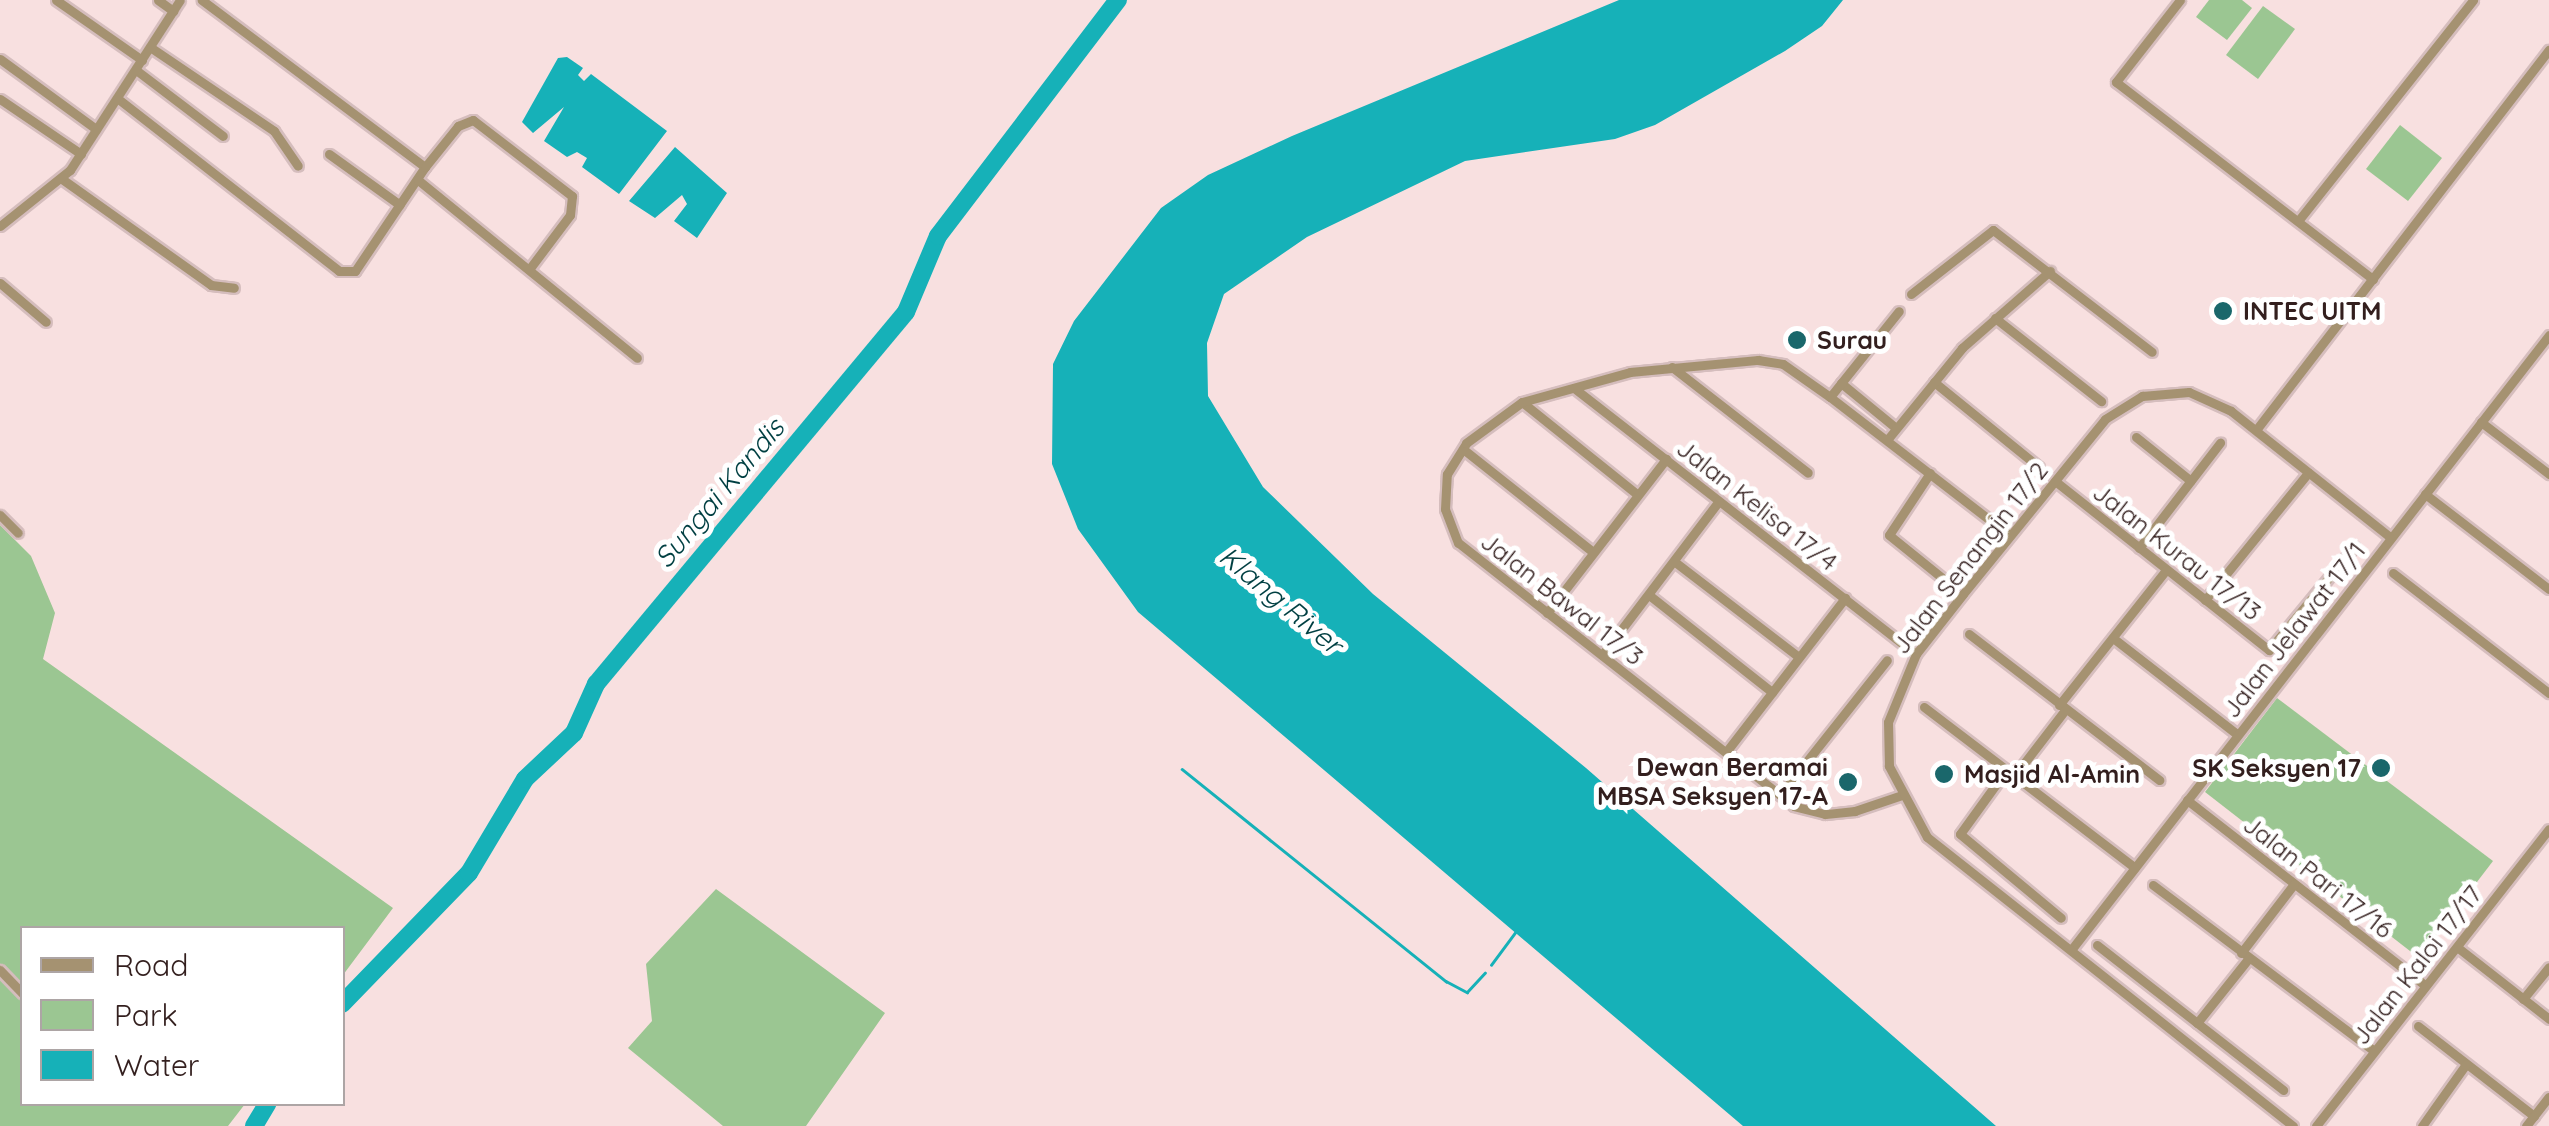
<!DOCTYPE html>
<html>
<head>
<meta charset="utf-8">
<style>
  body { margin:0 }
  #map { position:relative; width:2549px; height:1126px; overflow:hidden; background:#f8e0e0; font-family:Quicksand,sans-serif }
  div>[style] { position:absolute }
  .green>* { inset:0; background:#9bc692 }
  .water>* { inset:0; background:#16b1b8 }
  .stream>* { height:2.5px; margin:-1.25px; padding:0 1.25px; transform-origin:1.25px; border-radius:1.25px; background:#16b1b8 }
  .river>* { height:18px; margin:-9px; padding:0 9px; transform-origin:9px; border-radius:9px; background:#16b1b8 }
  .roads { filter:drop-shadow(2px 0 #d5bdbd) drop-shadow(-2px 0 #d5bdbd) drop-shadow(0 2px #d5bdbd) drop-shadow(0 -2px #d5bdbd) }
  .minor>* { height:9px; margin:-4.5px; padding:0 4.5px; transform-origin:4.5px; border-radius:4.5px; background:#a59271 }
  .dots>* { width:28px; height:28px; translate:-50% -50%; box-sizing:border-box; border:5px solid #fff; border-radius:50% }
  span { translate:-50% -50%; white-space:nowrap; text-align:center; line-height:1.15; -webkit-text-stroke:10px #fff; paint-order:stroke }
  .poi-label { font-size:25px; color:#331f1e; font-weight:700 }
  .left { translate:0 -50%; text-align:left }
  .right { translate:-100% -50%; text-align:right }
  .street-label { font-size:25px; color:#331f1e }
  .water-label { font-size:28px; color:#003f42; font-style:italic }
  .legend { position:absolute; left:20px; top:926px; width:325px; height:180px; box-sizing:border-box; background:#fff; border:2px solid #ada5a5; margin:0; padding:12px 18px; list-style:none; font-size:30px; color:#331f1e }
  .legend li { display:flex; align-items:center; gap:20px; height:50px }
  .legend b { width:50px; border:2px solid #ada5a5 }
</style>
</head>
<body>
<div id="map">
  <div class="green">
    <i style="clip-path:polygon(2209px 0,2242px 0,2252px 8px,2227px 40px,2196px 17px)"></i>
    <i style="clip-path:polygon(2263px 6px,2295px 29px,2258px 79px,2226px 55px)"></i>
    <i style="clip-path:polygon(2400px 125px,2442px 158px,2408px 201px,2366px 169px)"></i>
    <i style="clip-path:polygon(0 525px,31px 556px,55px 613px,43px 659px,393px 908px,343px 975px,342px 928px,22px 928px,22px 1104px,245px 1104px,228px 1126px,0 1126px)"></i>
    <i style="clip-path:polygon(2277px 698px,2493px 861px,2419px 958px,2205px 792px)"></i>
    <i style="clip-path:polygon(716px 889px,885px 1013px,806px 1126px,723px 1126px,628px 1048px,652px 1021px,646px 964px)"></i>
  </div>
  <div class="water">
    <i style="clip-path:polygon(1619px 0,1843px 0,1822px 26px,1785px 51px,1655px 125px,1615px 139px,1465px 161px,1307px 237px,1224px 294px,1207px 343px,1208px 396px,1263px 487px,1373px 594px,1586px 768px,1996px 1126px,1743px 1126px,1138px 612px,1078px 529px,1052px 464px,1053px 364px,1074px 321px,1161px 208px,1208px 175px,1292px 136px)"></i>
    <i style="clip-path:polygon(567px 57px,583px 68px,578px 75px,584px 81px,591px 74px,667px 131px,619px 194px,582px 167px,587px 158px,577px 152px,567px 157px,544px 141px,564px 107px,533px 133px,522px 122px,558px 58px)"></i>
    <i style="clip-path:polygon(675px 147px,727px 193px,697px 238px,674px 221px,687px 204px,682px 195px,655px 218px,629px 201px)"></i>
  </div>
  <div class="stream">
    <i style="left:1182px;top:769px;width:339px;rotate:38.8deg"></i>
    <i style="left:1446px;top:981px;width:24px;rotate:28deg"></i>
    <i style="left:1467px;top:992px;width:26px;rotate:-47deg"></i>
    <i style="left:1491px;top:965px;width:44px;rotate:-53.4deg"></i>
  </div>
  <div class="river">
    <i style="left:342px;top:1004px;width:182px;rotate:-45.9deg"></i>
    <i style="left:469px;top:873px;width:109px;rotate:-59.2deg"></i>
    <i style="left:525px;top:779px;width:67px;rotate:-43.2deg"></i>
    <i style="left:574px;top:733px;width:54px;rotate:-65.8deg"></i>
    <i style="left:596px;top:684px;width:484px;rotate:-50.2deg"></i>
    <i style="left:906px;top:312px;width:82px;rotate:-67.2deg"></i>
    <i style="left:938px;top:236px;width:297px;rotate:-52.7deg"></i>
    <i style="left:254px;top:1126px;width:26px;rotate:-59deg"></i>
  </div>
  <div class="roads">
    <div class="minor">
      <i style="left:56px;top:0;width:105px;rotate:34.9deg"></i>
      <i style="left:158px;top:0;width:19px;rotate:36deg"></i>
      <i style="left:2180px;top:0;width:104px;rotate:128deg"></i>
      <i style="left:2116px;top:82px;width:324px;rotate:37.5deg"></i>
      <i style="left:150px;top:47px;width:150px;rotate:34.1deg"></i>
      <i style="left:274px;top:131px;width:42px;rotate:55.6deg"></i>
      <i style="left:0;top:59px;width:119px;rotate:36.1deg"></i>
      <i style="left:136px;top:70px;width:109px;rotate:37.2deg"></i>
      <i style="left:117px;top:98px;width:281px;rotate:37.9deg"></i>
      <i style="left:339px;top:271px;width:16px"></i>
      <i style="left:355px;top:271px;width:125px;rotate:-56.1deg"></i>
      <i style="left:425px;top:167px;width:279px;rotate:-143.2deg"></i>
      <i style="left:0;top:99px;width:98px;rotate:34.2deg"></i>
      <i style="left:329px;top:154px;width:87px;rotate:35.7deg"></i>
      <i style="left:425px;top:167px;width:53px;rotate:-51.2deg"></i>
      <i style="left:458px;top:126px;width:16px;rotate:-22deg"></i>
      <i style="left:473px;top:120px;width:125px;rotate:37.5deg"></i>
      <i style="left:572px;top:196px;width:19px;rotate:96deg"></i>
      <i style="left:570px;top:215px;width:66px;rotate:127deg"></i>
      <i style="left:62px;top:179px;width:183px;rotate:35.4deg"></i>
      <i style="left:211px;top:285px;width:23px;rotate:7deg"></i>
      <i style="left:418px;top:180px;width:282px;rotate:39.1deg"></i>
      <i style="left:2298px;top:221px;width:282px;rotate:-51.6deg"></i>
      <i style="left:0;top:226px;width:90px;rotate:-38.7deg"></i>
      <i style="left:70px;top:170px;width:202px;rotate:-57.1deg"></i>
      <i style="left:0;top:283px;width:60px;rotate:40.3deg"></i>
      <i style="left:1911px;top:294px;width:104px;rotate:-38deg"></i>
      <i style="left:1993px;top:230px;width:200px;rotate:37.5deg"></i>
      <i style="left:1995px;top:318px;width:135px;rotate:38.1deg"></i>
      <i style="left:1672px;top:367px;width:172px;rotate:37.9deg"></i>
      <i style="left:1934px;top:382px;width:135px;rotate:39deg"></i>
      <i style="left:1841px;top:383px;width:71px;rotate:39.3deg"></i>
      <i style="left:1574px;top:388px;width:433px;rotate:37.9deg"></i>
      <i style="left:1830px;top:397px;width:110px;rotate:-51.3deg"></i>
      <i style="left:1522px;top:402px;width:147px;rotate:38.7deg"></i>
      <i style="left:2481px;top:422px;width:86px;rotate:37.4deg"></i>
      <i style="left:2256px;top:430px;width:480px;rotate:-52.4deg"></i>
      <i style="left:2136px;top:437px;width:70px;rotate:38.7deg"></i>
      <i style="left:1887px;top:440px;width:119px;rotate:-50.8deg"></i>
      <i style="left:1962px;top:348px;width:117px;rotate:-41.2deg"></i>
      <i style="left:1463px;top:449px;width:166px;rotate:38.4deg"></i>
      <i style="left:1930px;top:473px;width:74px;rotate:123.5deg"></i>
      <i style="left:1889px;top:535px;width:80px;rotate:38.9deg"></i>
      <i style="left:2055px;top:481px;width:273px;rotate:38.3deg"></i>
      <i style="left:2269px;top:650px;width:134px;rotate:-50.5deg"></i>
      <i style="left:2425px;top:494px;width:156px;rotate:37.5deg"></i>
      <i style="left:0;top:515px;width:25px;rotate:45deg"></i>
      <i style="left:2139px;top:548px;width:133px;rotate:-52.4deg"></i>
      <i style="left:1675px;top:562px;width:156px;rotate:37.5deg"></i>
      <i style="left:2393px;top:573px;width:197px;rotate:37.6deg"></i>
      <i style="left:1649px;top:595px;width:157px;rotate:38.3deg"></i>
      <i style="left:2205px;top:600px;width:164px;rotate:-51deg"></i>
      <i style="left:1547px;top:613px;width:195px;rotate:-52.3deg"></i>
      <i style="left:1969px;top:634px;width:240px;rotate:37.5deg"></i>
      <i style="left:2113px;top:638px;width:158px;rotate:37.8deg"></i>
      <i style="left:1602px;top:655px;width:193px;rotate:-52.8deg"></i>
      <i style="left:2059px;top:705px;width:172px;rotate:-51.6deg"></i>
      <i style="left:1924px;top:707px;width:265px;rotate:37.3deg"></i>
      <i style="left:1726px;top:752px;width:195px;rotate:-52.3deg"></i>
      <i style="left:2007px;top:769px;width:80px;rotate:125.9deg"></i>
      <i style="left:1960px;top:834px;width:131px;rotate:39.7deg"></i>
      <i style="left:2015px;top:775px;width:82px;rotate:-52.4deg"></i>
      <i style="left:1780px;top:795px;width:172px;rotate:-51.6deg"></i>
      <i style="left:1902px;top:795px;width:50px;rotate:161.2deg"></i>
      <i style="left:1855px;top:811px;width:30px;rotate:174deg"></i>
      <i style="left:1825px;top:814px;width:32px;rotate:-166deg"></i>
      <i style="left:1794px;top:806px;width:427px;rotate:-141.9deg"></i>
      <i style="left:1458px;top:543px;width:36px;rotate:-111deg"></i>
      <i style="left:1445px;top:509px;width:35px;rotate:-87deg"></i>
      <i style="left:1447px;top:474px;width:36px;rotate:-58deg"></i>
      <i style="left:1466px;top:443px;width:69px;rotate:-36.2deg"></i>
      <i style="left:1522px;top:402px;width:112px;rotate:-15.5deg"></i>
      <i style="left:1630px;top:372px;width:129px;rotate:-5.4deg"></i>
      <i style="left:1758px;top:360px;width:25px;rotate:9deg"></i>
      <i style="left:1783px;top:364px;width:57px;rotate:35.1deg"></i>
      <i style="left:1830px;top:397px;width:226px;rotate:37.6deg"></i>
      <i style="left:2187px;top:800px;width:301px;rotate:37.9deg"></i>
      <i style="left:2153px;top:885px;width:276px;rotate:36.9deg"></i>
      <i style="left:2097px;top:945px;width:236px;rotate:37.9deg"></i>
      <i style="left:2457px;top:947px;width:117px;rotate:38deg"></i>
      <i style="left:2071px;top:950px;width:779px;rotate:-52.14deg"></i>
      <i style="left:2241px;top:953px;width:87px;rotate:-52.5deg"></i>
      <i style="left:0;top:970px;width:32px;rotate:46deg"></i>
      <i style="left:2523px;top:999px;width:41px;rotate:-50.9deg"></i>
      <i style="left:2197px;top:1023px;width:82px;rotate:-51.4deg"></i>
      <i style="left:2418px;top:1026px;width:147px;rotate:37.8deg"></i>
      <i style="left:2293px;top:1126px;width:466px;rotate:-141.7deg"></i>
      <i style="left:1927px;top:837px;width:81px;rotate:-118.2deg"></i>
      <i style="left:1889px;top:766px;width:44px;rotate:-91.3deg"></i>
      <i style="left:1888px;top:722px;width:74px;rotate:-67.6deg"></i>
      <i style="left:1916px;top:654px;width:76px;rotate:-51.9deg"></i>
      <i style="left:1963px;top:594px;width:225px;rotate:-50.9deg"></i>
      <i style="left:2105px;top:419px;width:44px;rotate:-31.9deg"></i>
      <i style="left:2142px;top:396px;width:47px;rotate:-4.9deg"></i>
      <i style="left:2189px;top:392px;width:46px;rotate:24.3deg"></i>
      <i style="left:2231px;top:411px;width:204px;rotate:38.4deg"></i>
      <i style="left:2316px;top:1126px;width:377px;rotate:-51.9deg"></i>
      <i style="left:2422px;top:1126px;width:76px;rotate:-54.6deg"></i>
      <i style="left:2526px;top:1126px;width:37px;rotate:-52deg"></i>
    </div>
  </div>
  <div class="dots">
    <i style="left:2223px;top:311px;background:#1a676b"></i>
    <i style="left:1797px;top:340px;background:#1a676b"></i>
    <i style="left:2381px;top:768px;background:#1a676b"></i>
    <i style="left:1944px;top:774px;background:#1a676b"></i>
    <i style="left:1848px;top:782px;background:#1a676b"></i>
  </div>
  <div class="poi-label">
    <span class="left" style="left:2243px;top:311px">INTEC UITM</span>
    <span class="left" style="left:1817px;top:340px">Surau</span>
    <span class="right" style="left:1828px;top:782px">Dewan Beramai<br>MBSA Seksyen 17-A</span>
    <span class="right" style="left:2361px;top:768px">SK Seksyen 17</span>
    <span class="left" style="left:1964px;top:774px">Masjid Al-Amin</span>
  </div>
  <div class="street-label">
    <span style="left:1757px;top:505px;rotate:38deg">Jalan Kelisa 17/4</span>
    <span style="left:2177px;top:552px;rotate:38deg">Jalan Kurau 17/13</span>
    <span style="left:1970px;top:558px;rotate:-52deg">Jalan Senangin 17/2</span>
    <span style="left:1562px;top:599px;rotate:38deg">Jalan Bawal 17/3</span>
    <span style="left:2294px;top:630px;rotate:-52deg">Jalan Jelawat 17/1</span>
    <span style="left:2318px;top:877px;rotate:38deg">Jalan Pari 17/16</span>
    <span style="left:2417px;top:965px;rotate:-52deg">Jalan Kaloi 17/17</span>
  </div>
  <div class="water-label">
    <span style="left:719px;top:493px;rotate:-50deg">Sungai Kandis</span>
    <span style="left:1281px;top:600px;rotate:40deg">Klang River</span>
  </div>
  <ul class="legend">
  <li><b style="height:12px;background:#a59271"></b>Road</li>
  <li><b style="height:28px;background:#9bc692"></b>Park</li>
  <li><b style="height:28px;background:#16b1b8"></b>Water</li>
  </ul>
</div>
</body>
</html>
